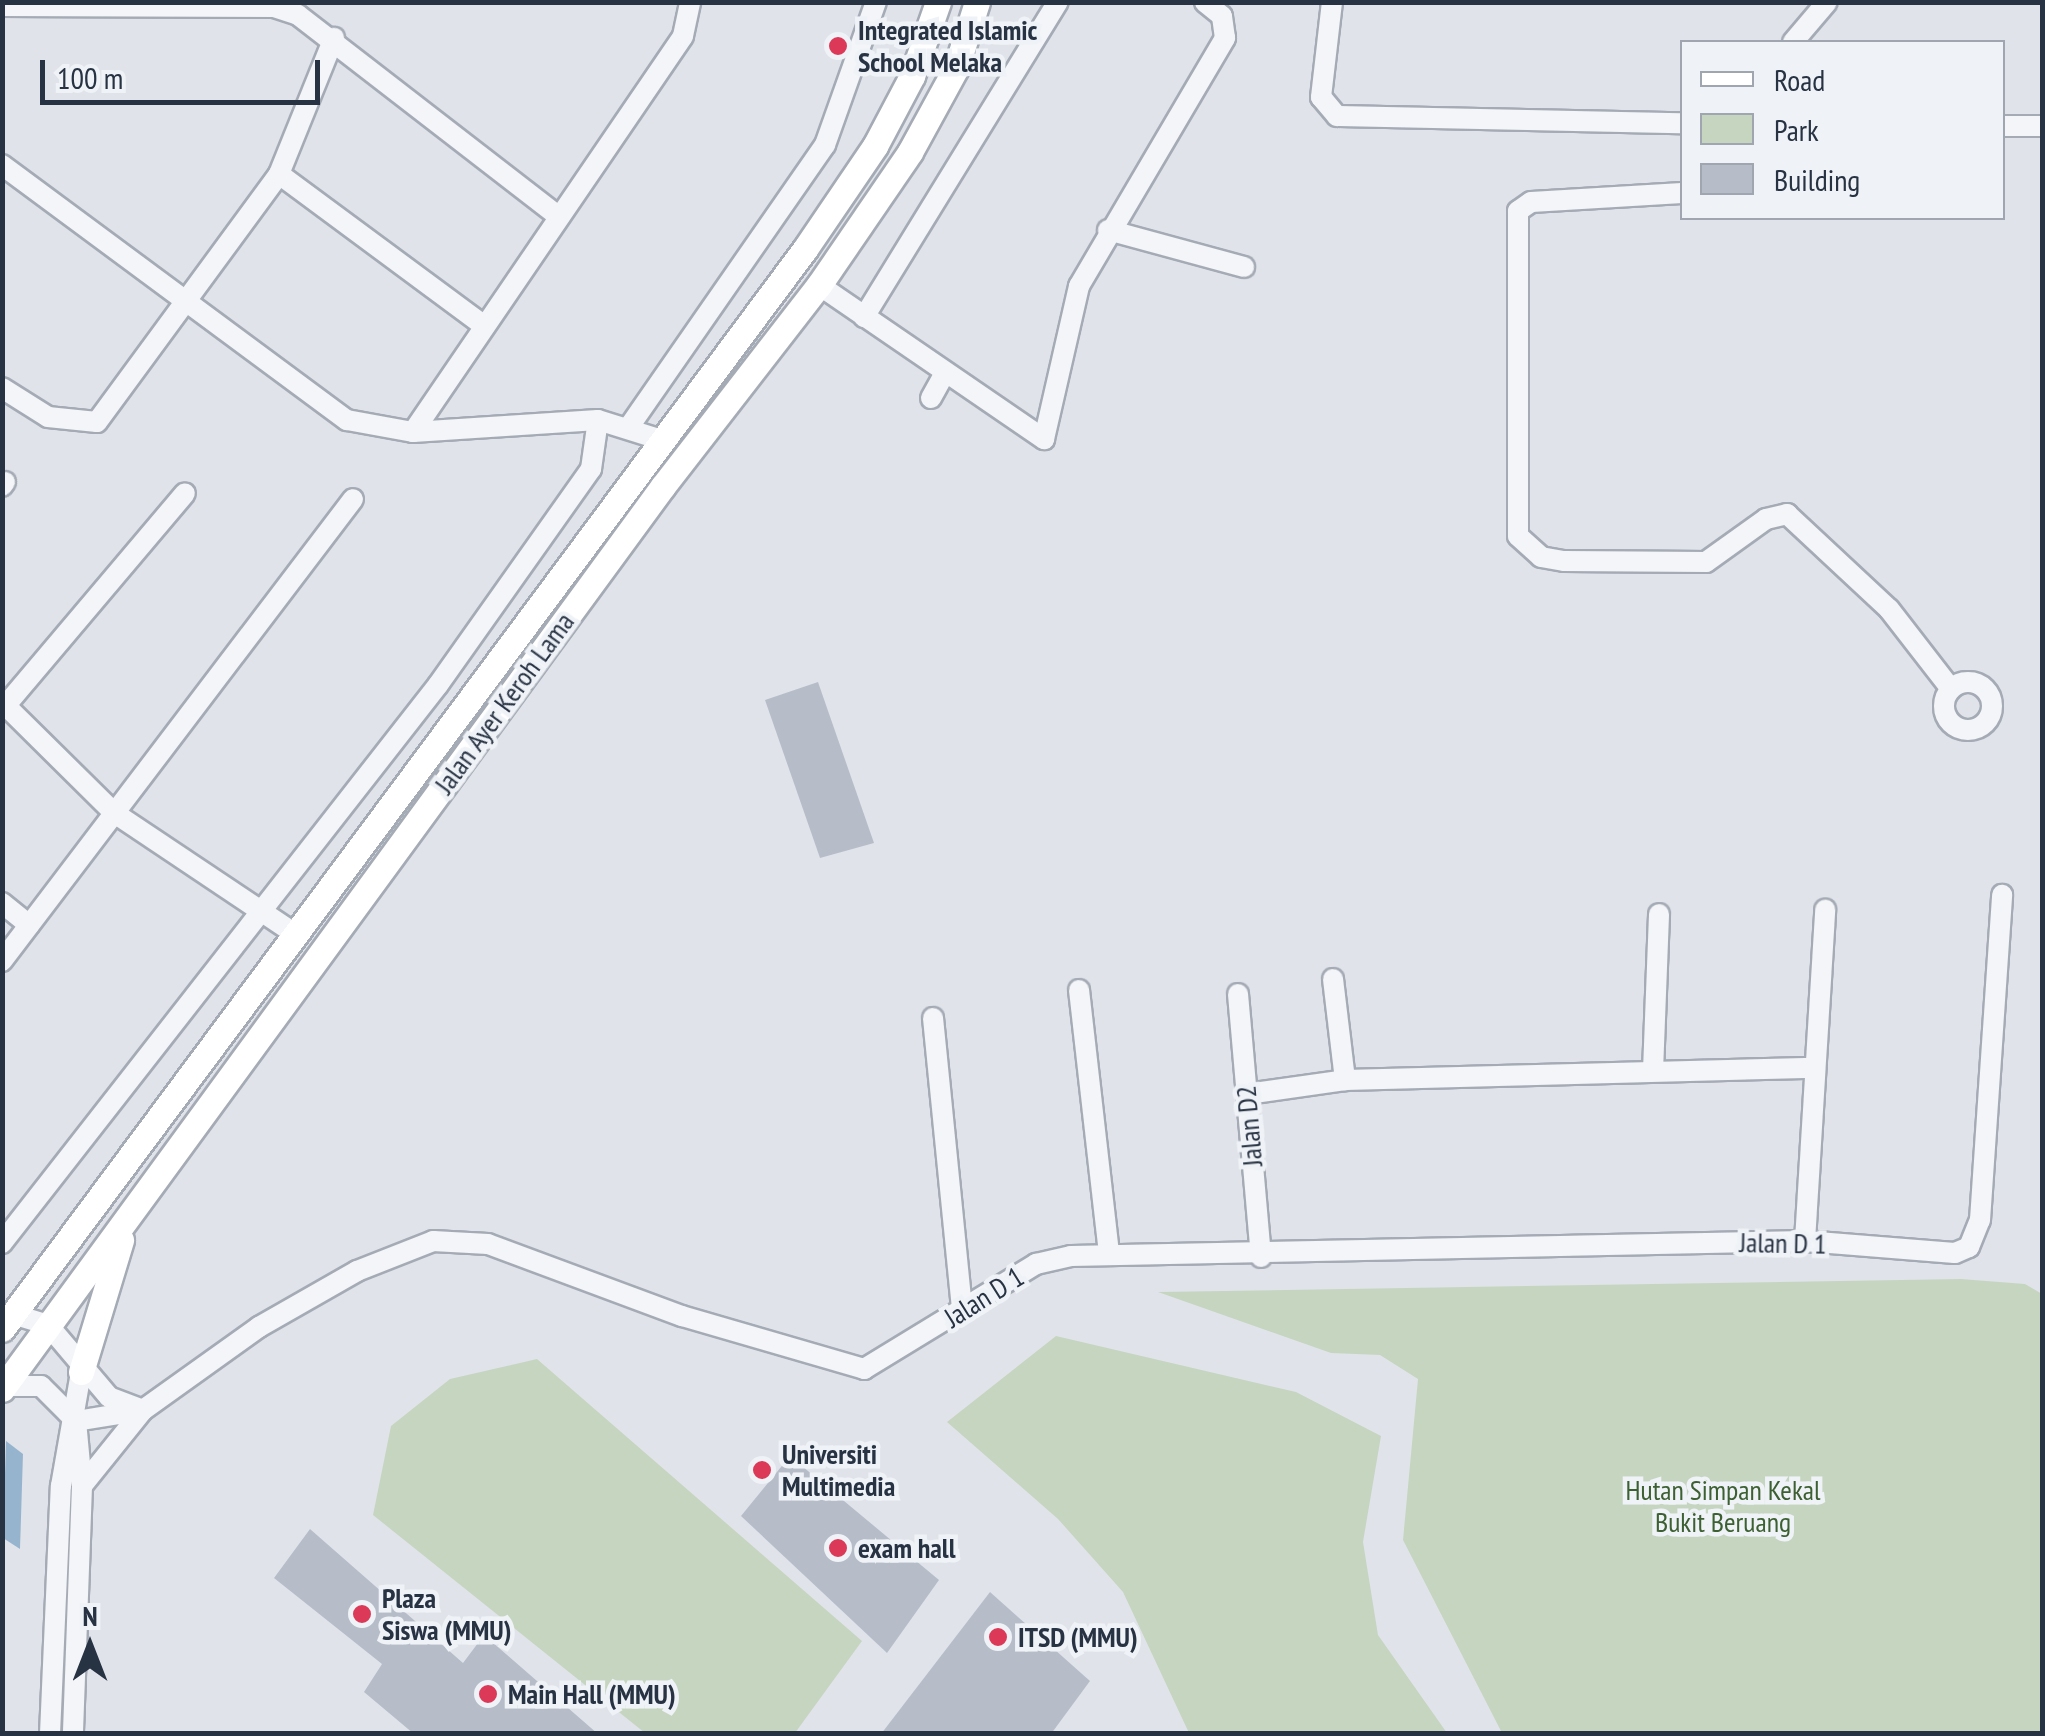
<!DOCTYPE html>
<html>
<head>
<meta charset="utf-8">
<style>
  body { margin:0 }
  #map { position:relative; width:2045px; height:1736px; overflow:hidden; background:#e0e4ea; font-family:"PT Sans Narrow",sans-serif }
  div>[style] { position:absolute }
  .green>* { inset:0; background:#c6d5c0 }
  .water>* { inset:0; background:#97b4ce }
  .building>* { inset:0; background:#b6bdc8 }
  .roads { filter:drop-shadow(2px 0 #a5abb5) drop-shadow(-2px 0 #a5abb5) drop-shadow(0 2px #a5abb5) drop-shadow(0 -2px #a5abb5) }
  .minor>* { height:20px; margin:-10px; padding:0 10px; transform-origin:10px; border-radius:10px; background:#f3f5f8 }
  .minor>.ring { margin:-10px; padding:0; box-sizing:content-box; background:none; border:20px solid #f3f5f8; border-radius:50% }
  .major>* { height:25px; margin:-12.5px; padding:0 12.5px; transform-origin:12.5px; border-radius:12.5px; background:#fff }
  .dots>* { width:28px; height:28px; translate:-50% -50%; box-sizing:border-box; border:5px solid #eff3f7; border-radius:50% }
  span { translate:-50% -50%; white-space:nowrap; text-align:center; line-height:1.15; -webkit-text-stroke:9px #eff3f7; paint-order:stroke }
  .poi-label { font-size:28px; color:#273243; font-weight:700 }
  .left { translate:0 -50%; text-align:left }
  .street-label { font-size:28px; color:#273243 }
  .park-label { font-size:28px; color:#3d6032 }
  .frame { position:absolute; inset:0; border:5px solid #273243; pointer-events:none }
  .legend { position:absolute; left:1680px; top:40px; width:325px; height:180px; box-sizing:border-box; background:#eff3f7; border:2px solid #9fa6af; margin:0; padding:12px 18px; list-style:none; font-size:30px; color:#273243 }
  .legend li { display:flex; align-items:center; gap:20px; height:50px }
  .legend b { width:50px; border:2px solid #9fa6af }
  .north { position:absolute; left:40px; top:1596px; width:100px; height:100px; -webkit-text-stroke:8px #eff3f7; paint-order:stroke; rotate:0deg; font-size:28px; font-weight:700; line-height:40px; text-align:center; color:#273243 }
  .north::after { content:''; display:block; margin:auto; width:35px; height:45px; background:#273243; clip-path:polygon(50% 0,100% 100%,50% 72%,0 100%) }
  .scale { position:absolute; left:40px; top:60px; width:280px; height:45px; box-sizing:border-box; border:5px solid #273243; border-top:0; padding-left:12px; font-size:30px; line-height:35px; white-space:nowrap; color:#273243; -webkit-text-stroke:8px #eff3f7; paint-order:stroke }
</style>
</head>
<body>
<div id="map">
  <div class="green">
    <i style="clip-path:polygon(1961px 1279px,2025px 1284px,2042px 1294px,2042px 1733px,1502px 1733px,1403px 1540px,1418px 1379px,1380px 1355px,1331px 1353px,1158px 1292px)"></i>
    <i style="clip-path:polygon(1056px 1336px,1296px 1392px,1381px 1436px,1363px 1542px,1378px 1635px,1447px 1733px,1189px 1733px,1123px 1592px,1058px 1519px,947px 1422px)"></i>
    <i style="clip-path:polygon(537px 1359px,862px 1641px,795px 1733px,645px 1733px,373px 1515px,391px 1426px,450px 1379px)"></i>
  </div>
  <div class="water">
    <i style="clip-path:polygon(6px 1441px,23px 1454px,20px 1549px,3px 1538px)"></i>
  </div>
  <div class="building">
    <i style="clip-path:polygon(818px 682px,874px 843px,820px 858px,765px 700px)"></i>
    <i style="clip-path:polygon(790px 1456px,939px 1580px,887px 1653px,741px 1516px)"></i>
    <i style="clip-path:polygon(310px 1529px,463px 1663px,484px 1635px,598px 1734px,414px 1734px,364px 1692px,382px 1664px,274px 1578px)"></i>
    <i style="clip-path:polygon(990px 1592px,1090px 1681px,1051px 1734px,881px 1734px)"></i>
  </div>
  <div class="roads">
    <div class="minor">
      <i style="left:1332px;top:2px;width:96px;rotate:96.6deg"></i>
      <i style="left:1321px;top:97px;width:25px;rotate:50deg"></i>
      <i style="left:1337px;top:116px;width:345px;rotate:1.2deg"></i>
      <i style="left:2px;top:6px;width:272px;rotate:0.2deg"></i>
      <i style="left:274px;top:7px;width:25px;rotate:18deg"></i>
      <i style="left:298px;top:15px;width:327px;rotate:37.7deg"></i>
      <i style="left:1793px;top:42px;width:52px;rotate:-49.6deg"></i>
      <i style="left:2002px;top:126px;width:40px"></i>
      <i style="left:2px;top:165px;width:429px;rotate:36.5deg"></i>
      <i style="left:347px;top:420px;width:67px;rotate:10.3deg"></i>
      <i style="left:413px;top:432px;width:185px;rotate:-3.7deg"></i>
      <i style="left:598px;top:420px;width:67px;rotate:17.4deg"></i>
      <i style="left:279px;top:174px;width:252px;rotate:36.5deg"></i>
      <i style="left:1682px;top:193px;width:151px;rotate:176.6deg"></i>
      <i style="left:1531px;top:202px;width:16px;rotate:145deg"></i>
      <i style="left:1518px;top:211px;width:325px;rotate:90deg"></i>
      <i style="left:1518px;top:536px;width:31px;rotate:42deg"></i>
      <i style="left:1541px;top:557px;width:23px;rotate:10deg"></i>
      <i style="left:1564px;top:561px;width:142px;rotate:0.4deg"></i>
      <i style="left:1706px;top:562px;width:74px;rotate:-35.6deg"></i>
      <i style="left:1766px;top:519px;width:22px;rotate:-13deg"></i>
      <i style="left:1787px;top:514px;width:139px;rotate:43deg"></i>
      <i style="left:1889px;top:609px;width:101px;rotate:52.2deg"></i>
      <i style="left:1108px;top:230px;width:141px;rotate:15.2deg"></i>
      <i style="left:819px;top:285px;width:273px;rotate:34.4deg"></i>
      <i style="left:864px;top:317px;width:370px;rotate:-58.4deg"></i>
      <i style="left:2px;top:388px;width:54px;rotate:32.2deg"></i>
      <i style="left:48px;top:417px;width:49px;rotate:5.8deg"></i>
      <i style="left:97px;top:422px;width:308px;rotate:-53.7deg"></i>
      <i style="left:279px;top:174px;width:147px;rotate:-68deg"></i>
      <i style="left:931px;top:398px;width:26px;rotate:-61deg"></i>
      <i style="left:631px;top:424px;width:340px;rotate:-55.2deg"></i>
      <i style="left:825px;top:145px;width:152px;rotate:-70.4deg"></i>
      <i style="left:413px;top:432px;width:479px;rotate:-55.7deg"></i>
      <i style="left:683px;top:36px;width:35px;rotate:-78deg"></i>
      <i style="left:1044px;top:439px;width:157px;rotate:-77.1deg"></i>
      <i style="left:1079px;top:286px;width:288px;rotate:-59.5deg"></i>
      <i style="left:1225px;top:38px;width:22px;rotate:-98deg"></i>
      <i style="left:1222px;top:16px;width:22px;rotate:-141deg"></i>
      <i style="left:2px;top:486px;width:5px;rotate:-53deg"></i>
      <i class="ring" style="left:1944px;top:682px;width:28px;height:28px"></i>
      <i style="left:2px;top:702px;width:156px;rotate:44.7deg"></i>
      <i style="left:113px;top:812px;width:219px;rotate:33.8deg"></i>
      <i style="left:6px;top:705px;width:277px;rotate:-49.8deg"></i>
      <i style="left:2px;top:903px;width:35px;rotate:39deg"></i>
      <i style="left:2px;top:961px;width:580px;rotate:-52.77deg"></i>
      <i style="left:1333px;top:979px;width:102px;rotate:83.2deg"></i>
      <i style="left:1079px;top:990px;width:265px;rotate:83.5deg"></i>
      <i style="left:1238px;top:994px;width:264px;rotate:85deg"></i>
      <i style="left:933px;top:1018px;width:294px;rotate:84.3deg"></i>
      <i style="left:1653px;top:1071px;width:157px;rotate:-87.8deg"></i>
      <i style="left:1247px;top:1094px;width:99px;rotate:-8.1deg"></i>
      <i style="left:1345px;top:1080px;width:470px;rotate:-1.5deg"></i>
      <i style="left:1805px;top:1241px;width:332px;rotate:-86.5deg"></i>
      <i style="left:2px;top:1243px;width:708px;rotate:-52deg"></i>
      <i style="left:438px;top:685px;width:265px;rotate:-54.7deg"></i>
      <i style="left:591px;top:469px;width:49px;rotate:-81.9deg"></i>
      <i style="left:7px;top:1323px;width:14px;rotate:-30deg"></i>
      <i style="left:19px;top:1316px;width:30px;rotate:17deg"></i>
      <i style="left:48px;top:1325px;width:94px;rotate:49.7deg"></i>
      <i style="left:109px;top:1397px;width:36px;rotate:21deg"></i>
      <i style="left:143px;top:1410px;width:97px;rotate:128.8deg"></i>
      <i style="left:5px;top:1386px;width:36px"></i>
      <i style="left:41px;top:1386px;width:49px;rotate:45deg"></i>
      <i style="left:76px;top:1421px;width:65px;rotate:84.7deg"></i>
      <i style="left:82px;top:1486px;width:248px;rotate:92.1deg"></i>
      <i style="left:76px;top:1421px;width:68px;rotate:-9.3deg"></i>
      <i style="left:143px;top:1410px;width:143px;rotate:-35.6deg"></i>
      <i style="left:259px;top:1327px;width:113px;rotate:-29.7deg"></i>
      <i style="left:357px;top:1271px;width:82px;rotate:-21.5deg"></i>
      <i style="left:433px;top:1241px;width:55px;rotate:3.1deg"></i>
      <i style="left:488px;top:1244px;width:207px;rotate:20.4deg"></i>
      <i style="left:682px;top:1316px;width:190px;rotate:16.2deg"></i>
      <i style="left:864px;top:1369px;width:202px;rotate:-31.4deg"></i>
      <i style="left:1036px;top:1264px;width:36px;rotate:-13deg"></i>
      <i style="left:1071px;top:1256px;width:734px;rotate:-1.17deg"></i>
      <i style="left:1805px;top:1241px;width:150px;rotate:4.6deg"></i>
      <i style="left:1955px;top:1253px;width:15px;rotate:-23deg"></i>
      <i style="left:1969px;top:1247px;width:29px;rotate:-68deg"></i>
      <i style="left:1980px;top:1220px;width:326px;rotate:-86.1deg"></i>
      <i style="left:50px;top:1734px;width:248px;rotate:-87.5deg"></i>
      <i style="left:61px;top:1486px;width:116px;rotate:-80deg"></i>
    </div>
    <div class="major">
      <i style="left:2px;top:1329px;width:1346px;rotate:-53.37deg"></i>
      <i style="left:805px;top:249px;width:125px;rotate:-55.8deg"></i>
      <i style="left:875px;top:146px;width:79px;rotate:-62.1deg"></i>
      <i style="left:912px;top:76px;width:78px;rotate:-70.6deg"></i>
      <i style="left:81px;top:1372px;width:138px;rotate:-73.1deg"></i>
      <i style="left:2px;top:1389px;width:1119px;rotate:-53.8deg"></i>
      <i style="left:663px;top:486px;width:254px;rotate:-52.2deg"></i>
      <i style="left:819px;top:285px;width:161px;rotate:-55.6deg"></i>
      <i style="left:910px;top:152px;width:96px;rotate:-61.3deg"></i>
      <i style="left:956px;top:68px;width:69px;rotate:-72.3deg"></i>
    </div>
  </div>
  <div class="dots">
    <i style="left:838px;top:46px;background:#db3957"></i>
    <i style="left:762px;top:1470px;background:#db3957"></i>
    <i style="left:838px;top:1548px;background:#db3957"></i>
    <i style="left:362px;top:1614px;background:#db3957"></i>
    <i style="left:998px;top:1637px;background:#db3957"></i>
    <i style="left:488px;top:1694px;background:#db3957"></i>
  </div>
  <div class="poi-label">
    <span class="left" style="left:858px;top:46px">Integrated Islamic<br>School Melaka</span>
    <span class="left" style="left:782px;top:1470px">Universiti<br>Multimedia</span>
    <span class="left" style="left:858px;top:1548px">exam hall</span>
    <span class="left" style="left:382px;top:1614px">Plaza<br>Siswa (MMU)</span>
    <span class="left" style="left:1018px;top:1637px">ITSD (MMU)</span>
    <span class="left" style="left:508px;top:1694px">Main Hall (MMU)</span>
  </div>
  <div class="street-label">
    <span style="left:504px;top:703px;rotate:-54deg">Jalan Ayer Keroh Lama</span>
    <span style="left:1249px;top:1126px;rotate:-95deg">Jalan D2</span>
    <span style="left:1783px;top:1243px;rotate:1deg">Jalan D 1</span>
    <span style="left:984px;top:1297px;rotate:-32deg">Jalan D 1</span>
  </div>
  <div class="park-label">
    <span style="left:1723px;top:1506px">Hutan Simpan Kekal<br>Bukit Beruang</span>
  </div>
  <div class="frame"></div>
  <ul class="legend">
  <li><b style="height:12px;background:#fff"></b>Road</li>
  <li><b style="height:28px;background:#c6d5c0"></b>Park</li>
  <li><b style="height:28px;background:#b6bdc8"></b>Building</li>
  </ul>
  <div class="north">N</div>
  <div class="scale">100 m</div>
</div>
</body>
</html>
